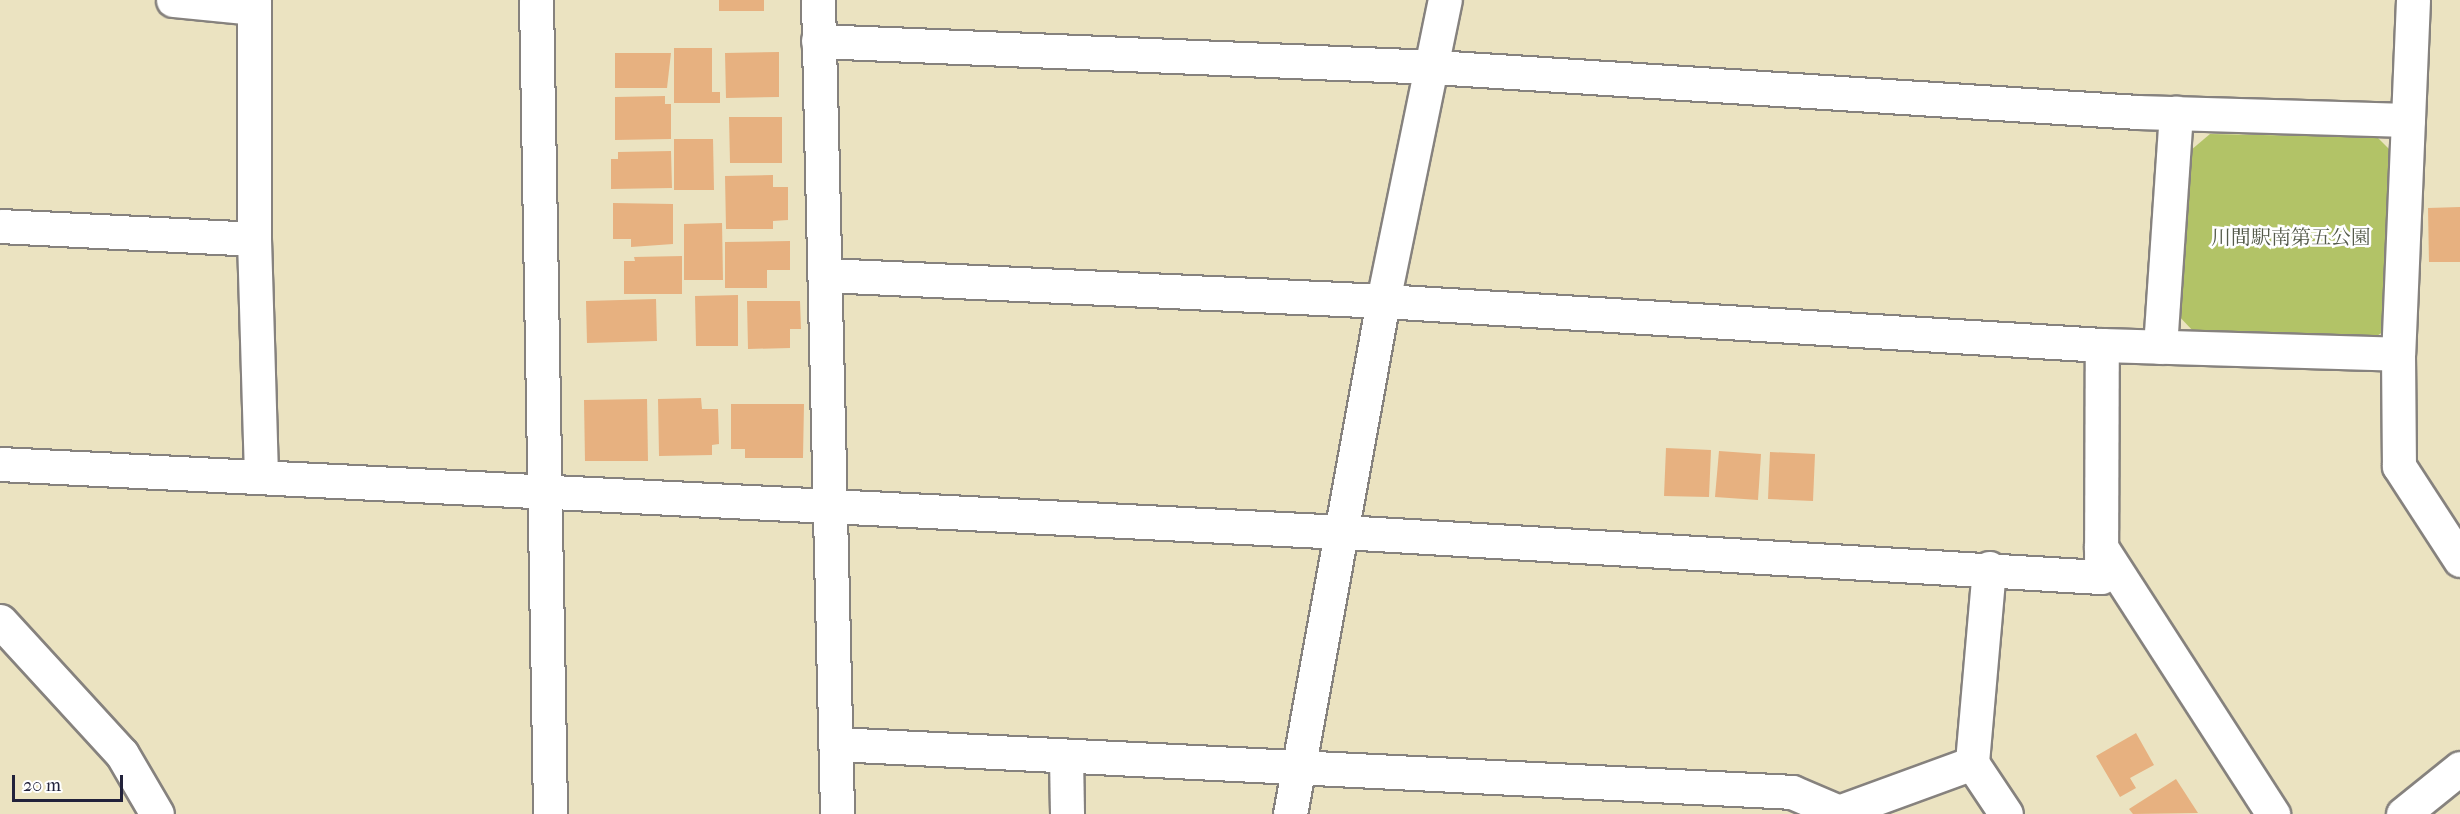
<!DOCTYPE html>
<html>
<head>
<meta charset="utf-8">
<style>
  body { margin:0 }
  #map { position:relative; width:2460px; height:814px; overflow:hidden; background:#ebe3c1; font-family:"IM FELL French Canon","Noto Serif JP",serif }
  div>[style] { position:absolute }
  .green>* { inset:0; background:#b2c367 }
  .building>* { inset:0; background:#e7b180 }
  .roads { filter:drop-shadow(2px 0 #86827e) drop-shadow(-2px 0 #86827e) drop-shadow(0 2px #86827e) drop-shadow(0 -2px #86827e) }
  .minor>* { height:33px; margin:-16.5px; padding:0 16.5px; transform-origin:16.5px; border-radius:16.5px; background:#fff }
  span { translate:-50% -50%; white-space:nowrap; text-align:center; line-height:1.15; -webkit-text-stroke:5px #fff; paint-order:stroke }
  .park-label { font-size:20px; color:#545a4a }
  .scale { position:absolute; left:12px; top:775px; width:111px; height:27px; box-sizing:border-box; border:3px solid #22223b; border-top:0; padding-left:8px; font-size:18px; line-height:21px; white-space:nowrap; color:#22223b; -webkit-text-stroke:4px #fff; paint-order:stroke }
</style>
</head>
<body>
<div id="map">
  <div class="green">
    <i style="clip-path:polygon(2210px 134px,2377px 137px,2396px 156px,2389px 328px,2369px 341px,2195px 333px,2175px 312px,2184px 156px)"></i>
  </div>
  <div class="building">
    <i style="clip-path:polygon(719px 0,764px 0,764px 11px,719px 11px)"></i>
    <i style="clip-path:polygon(674px 48px,712px 48px,712px 92px,720px 92px,720px 103px,674px 103px)"></i>
    <i style="clip-path:polygon(779px 52px,779px 97px,726px 98px,725px 53px)"></i>
    <i style="clip-path:polygon(615px 53px,671px 53px,667px 88px,615px 88px)"></i>
    <i style="clip-path:polygon(665px 96px,665px 104px,671px 104px,671px 139px,615px 140px,615px 97px)"></i>
    <i style="clip-path:polygon(729px 117px,782px 117px,782px 163px,730px 163px)"></i>
    <i style="clip-path:polygon(674px 139px,713px 139px,714px 190px,674px 190px)"></i>
    <i style="clip-path:polygon(671px 151px,672px 188px,611px 189px,611px 159px,618px 159px,618px 152px)"></i>
    <i style="clip-path:polygon(773px 175px,773px 187px,788px 187px,788px 220px,773px 221px,773px 229px,726px 229px,725px 176px)"></i>
    <i style="clip-path:polygon(613px 203px,673px 204px,673px 244px,631px 247px,631px 239px,613px 239px)"></i>
    <i style="clip-path:polygon(2460px 207px,2460px 262px,2429px 262px,2428px 208px)"></i>
    <i style="clip-path:polygon(722px 223px,723px 280px,684px 280px,684px 224px)"></i>
    <i style="clip-path:polygon(790px 241px,790px 270px,767px 270px,767px 288px,725px 288px,725px 242px)"></i>
    <i style="clip-path:polygon(682px 256px,682px 294px,624px 294px,624px 261px,635px 261px,634px 257px)"></i>
    <i style="clip-path:polygon(738px 295px,738px 346px,696px 346px,695px 296px)"></i>
    <i style="clip-path:polygon(656px 299px,657px 341px,587px 343px,586px 301px)"></i>
    <i style="clip-path:polygon(747px 301px,800px 301px,801px 329px,790px 329px,790px 348px,748px 349px)"></i>
    <i style="clip-path:polygon(701px 398px,702px 409px,718px 409px,719px 444px,712px 445px,712px 455px,659px 456px,658px 399px)"></i>
    <i style="clip-path:polygon(647px 399px,648px 461px,585px 461px,584px 400px)"></i>
    <i style="clip-path:polygon(731px 404px,804px 404px,803px 458px,745px 458px,745px 449px,731px 449px)"></i>
    <i style="clip-path:polygon(1666px 448px,1711px 450px,1709px 497px,1664px 496px)"></i>
    <i style="clip-path:polygon(1719px 451px,1761px 454px,1758px 500px,1715px 497px)"></i>
    <i style="clip-path:polygon(1770px 452px,1815px 454px,1813px 501px,1768px 499px)"></i>
    <i style="clip-path:polygon(2136px 733px,2154px 765px,2130px 778px,2136px 788px,2120px 797px,2096px 756px)"></i>
    <i style="clip-path:polygon(2176px 779px,2198px 813px,2133px 814px,2129px 809px)"></i>
  </div>
  <div class="roads">
    <div class="minor">
      <i style="left:173px;top:0;width:81px;rotate:5.6deg"></i>
      <i style="left:254px;top:0;width:239px;rotate:90deg"></i>
      <i style="left:254px;top:239px;width:236px;rotate:88.3deg"></i>
      <i style="left:536px;top:0;width:814px;rotate:89.01deg"></i>
      <i style="left:818px;top:0;width:814px;rotate:88.66deg"></i>
      <i style="left:2413px;top:0;width:354px;rotate:92.4deg"></i>
      <i style="left:2398px;top:354px;width:112px;rotate:89.5deg"></i>
      <i style="left:2399px;top:466px;width:112px;rotate:57deg"></i>
      <i style="left:818px;top:41px;width:617px;rotate:2.42deg"></i>
      <i style="left:1434px;top:67px;width:704px;rotate:3.66deg"></i>
      <i style="left:2137px;top:112px;width:271px;rotate:1.7deg"></i>
      <i style="left:0;top:226px;width:254px;rotate:2.9deg"></i>
      <i style="left:826px;top:275px;width:558px;rotate:2.67deg"></i>
      <i style="left:1383px;top:301px;width:720px;rotate:3.5deg"></i>
      <i style="left:2102px;top:345px;width:296px;rotate:1.7deg"></i>
      <i style="left:2160px;top:347px;width:235px;rotate:-86.1deg"></i>
      <i style="left:0;top:464px;width:1345px;rotate:2.9deg"></i>
      <i style="left:1343px;top:532px;width:759px;rotate:3.4deg"></i>
      <i style="left:2101px;top:577px;width:232px;rotate:-89.8deg"></i>
      <i style="left:2101px;top:547px;width:318px;rotate:57.2deg"></i>
      <i style="left:1989px;top:568px;width:196px;rotate:95deg"></i>
      <i style="left:1972px;top:763px;width:61px;rotate:56.3deg"></i>
      <i style="left:0;top:621px;width:180px;rotate:47.5deg"></i>
      <i style="left:122px;top:754px;width:69px;rotate:59.7deg"></i>
      <i style="left:836px;top:744px;width:957px;rotate:2.87deg"></i>
      <i style="left:1792px;top:792px;width:51px;rotate:23.1deg"></i>
      <i style="left:1066px;top:756px;width:58px;rotate:89deg"></i>
      <i style="left:1290px;top:814px;width:521px;rotate:-79.72deg"></i>
      <i style="left:1383px;top:301px;width:307px;rotate:-78.4deg"></i>
      <i style="left:1833px;top:814px;width:148px;rotate:-20.1deg"></i>
      <i style="left:2403px;top:814px;width:73px;rotate:-38.9deg"></i>
    </div>
  </div>
  <div class="park-label">
    <span style="left:2291px;top:237px">川間駅南第五公園</span>
  </div>
  <div class="scale">20 m</div>
</div>
</body>
</html>
